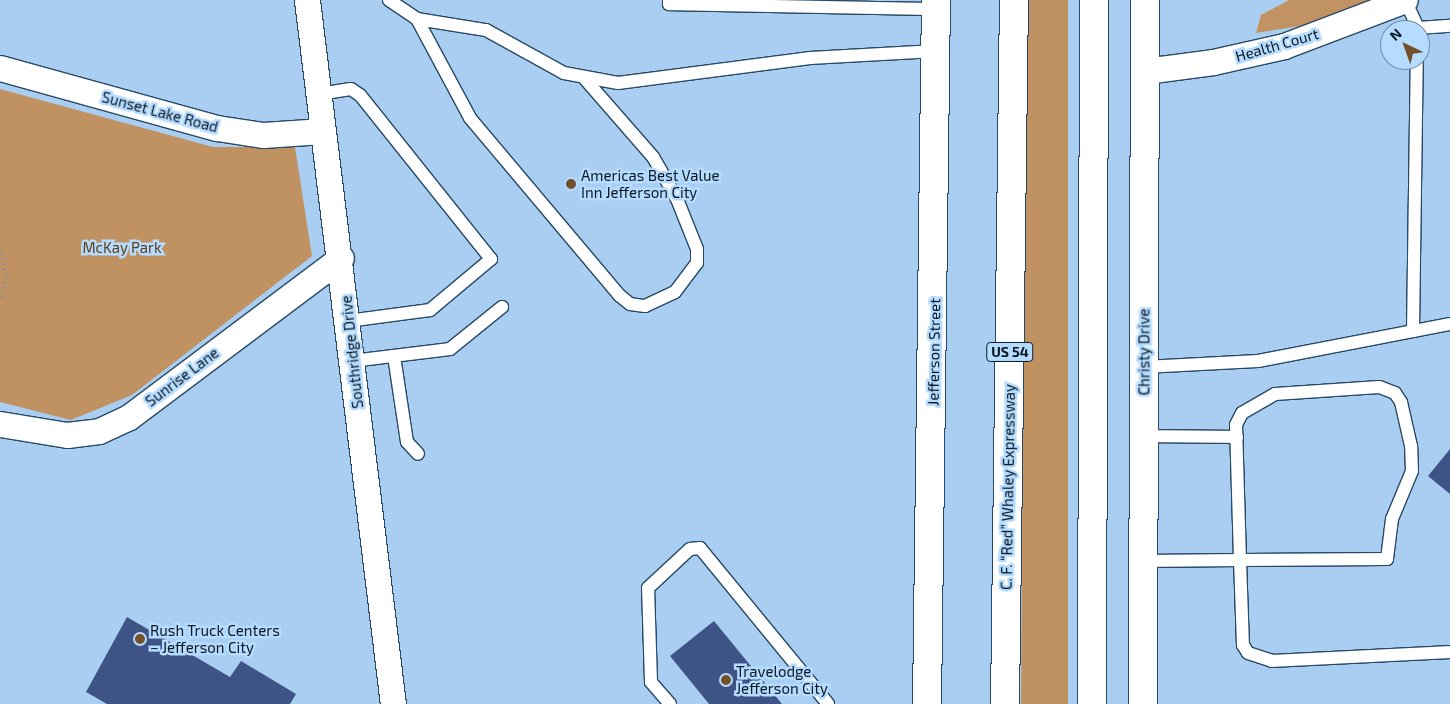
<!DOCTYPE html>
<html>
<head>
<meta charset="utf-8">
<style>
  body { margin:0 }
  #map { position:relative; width:1450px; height:704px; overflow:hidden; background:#a9cef1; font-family:"Exo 2",sans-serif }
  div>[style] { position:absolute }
  .green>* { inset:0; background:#c09262 }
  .forest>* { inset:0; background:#c29362 }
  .building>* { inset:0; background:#3f5486 }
  .path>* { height:3px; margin-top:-1.5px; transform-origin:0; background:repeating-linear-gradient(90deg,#7391ac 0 1px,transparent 0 5px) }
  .roads { filter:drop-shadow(1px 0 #274966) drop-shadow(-1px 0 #274966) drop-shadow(0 1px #274966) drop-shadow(0 -1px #274966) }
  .lane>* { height:12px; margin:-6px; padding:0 6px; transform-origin:6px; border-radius:6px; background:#fff }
  .street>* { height:25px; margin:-12.5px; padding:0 12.5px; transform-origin:12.5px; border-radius:12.5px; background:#fff }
  .secondary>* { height:28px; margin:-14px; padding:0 14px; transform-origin:14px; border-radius:14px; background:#fff }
  .highway>* { height:28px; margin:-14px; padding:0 14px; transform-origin:14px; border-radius:14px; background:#fff }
  .dots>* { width:14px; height:14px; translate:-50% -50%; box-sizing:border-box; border:2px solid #b5dbfe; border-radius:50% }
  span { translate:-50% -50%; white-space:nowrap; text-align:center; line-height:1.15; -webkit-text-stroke:5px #b5dbfe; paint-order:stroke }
  .shield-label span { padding:1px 4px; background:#b5dbfe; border:1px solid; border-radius:4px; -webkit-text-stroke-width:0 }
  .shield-label { font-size:14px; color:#0a1825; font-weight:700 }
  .street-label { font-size:15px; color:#0a1825 }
  .poi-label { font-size:15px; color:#0a1825 }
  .left { translate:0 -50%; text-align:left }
  .park-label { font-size:15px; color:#5d3c16 }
  .north { position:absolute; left:1380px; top:20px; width:50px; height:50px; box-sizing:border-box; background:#b5dbfe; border:1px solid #718da7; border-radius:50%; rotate:318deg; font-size:14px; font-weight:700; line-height:20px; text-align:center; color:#0a1825 }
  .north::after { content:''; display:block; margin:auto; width:18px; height:22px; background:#74502a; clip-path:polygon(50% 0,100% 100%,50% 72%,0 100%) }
</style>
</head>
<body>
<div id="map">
  <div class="green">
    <i style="clip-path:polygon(1025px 0,1068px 0,1068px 704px,1021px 704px)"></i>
    <i style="clip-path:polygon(0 89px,213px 147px,295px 147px,312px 256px,132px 395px,71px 420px,0 402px)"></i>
  </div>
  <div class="forest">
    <i style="clip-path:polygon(1289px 0,1375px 0,1300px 26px,1256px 33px,1261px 15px)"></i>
  </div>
  <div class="building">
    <i style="clip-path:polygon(1450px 449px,1450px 494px,1428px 476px)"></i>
    <i style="clip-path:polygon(127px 617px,230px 677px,241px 661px,296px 694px,290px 704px,107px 704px,86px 692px)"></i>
    <i style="clip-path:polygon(714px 621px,782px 704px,709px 704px,670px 656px)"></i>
  </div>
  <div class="path">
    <i style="left:0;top:249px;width:29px;rotate:76deg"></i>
    <i style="left:7px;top:277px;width:25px;rotate:106deg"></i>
  </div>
  <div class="roads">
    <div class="lane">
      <i style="left:389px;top:0;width:34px;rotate:34deg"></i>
      <i style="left:417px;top:19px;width:70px;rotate:9.1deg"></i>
      <i style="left:486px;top:30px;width:89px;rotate:28.9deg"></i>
      <i style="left:564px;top:73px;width:55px;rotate:10.5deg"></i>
      <i style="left:618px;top:83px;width:194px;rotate:-7.4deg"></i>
      <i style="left:810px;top:58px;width:126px;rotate:-3.2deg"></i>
      <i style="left:669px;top:0;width:4px;rotate:90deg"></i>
      <i style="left:669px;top:4px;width:267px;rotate:1.1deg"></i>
      <i style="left:1405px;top:0;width:31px;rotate:65deg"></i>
      <i style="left:1418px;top:28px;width:32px;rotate:-4deg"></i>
      <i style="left:417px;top:19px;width:112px;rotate:61.8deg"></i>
      <i style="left:470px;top:118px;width:231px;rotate:49.9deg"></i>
      <i style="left:619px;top:295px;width:14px;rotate:39deg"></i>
      <i style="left:630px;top:304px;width:15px;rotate:8deg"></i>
      <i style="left:645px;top:306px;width:33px;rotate:-25deg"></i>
      <i style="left:675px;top:292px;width:36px;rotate:-53deg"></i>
      <i style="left:697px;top:263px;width:14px;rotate:-90deg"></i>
      <i style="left:697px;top:249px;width:54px;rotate:-111.8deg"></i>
      <i style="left:677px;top:199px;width:48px;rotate:-119.7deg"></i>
      <i style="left:653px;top:157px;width:103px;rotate:-131.1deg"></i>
      <i style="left:319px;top:94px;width:32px;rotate:-9deg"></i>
      <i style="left:351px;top:89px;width:11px;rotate:34deg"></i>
      <i style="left:360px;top:95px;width:210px;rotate:51.4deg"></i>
      <i style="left:491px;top:259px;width:80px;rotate:140.1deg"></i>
      <i style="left:430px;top:310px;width:83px;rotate:172.4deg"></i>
      <i style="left:1413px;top:331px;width:271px;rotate:-89.2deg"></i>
      <i style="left:394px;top:356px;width:87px;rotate:81.4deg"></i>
      <i style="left:407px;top:442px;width:16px;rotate:47deg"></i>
      <i style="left:352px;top:361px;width:99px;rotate:-7deg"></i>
      <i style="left:450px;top:349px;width:67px;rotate:-38.9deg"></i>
      <i style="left:1144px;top:367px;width:114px;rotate:-3deg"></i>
      <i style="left:1258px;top:361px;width:196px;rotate:-10.9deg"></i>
      <i style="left:1144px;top:436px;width:93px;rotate:0.6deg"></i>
      <i style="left:1143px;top:561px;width:97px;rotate:-0.6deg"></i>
      <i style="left:1240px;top:560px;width:147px;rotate:-0.4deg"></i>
      <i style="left:1387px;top:559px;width:40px;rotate:-82.9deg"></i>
      <i style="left:1392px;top:519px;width:52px;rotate:-67.4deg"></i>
      <i style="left:1412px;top:471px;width:25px;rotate:-92deg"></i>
      <i style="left:1411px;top:446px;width:45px;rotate:-102.8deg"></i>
      <i style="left:1401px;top:402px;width:11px;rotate:-124deg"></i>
      <i style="left:1395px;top:393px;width:17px;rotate:-159deg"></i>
      <i style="left:1379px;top:387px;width:104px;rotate:176.1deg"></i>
      <i style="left:1275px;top:394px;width:38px;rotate:150deg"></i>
      <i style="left:1242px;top:413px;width:13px;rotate:117deg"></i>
      <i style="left:1236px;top:425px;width:135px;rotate:88.3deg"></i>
      <i style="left:1240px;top:560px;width:85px;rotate:88deg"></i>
      <i style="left:1243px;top:645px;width:9px;rotate:58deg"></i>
      <i style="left:1248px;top:653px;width:25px;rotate:18deg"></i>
      <i style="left:1272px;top:661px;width:178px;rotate:-2.9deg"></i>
      <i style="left:670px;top:704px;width:29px;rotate:-131deg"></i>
      <i style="left:651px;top:682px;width:94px;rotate:-91.8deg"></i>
      <i style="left:648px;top:588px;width:57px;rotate:-42.9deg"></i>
      <i style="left:690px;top:549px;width:10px;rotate:-6deg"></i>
      <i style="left:700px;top:548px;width:202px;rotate:50.6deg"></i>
    </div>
    <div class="street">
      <i style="left:307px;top:0;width:709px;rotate:83.04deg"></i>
      <i style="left:0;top:68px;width:225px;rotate:15.5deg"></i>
      <i style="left:217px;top:128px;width:47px;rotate:8.7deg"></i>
      <i style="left:263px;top:135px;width:60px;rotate:-3.8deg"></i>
      <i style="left:1145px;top:71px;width:69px;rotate:-7.5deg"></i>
      <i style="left:1213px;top:62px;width:73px;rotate:-12.7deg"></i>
      <i style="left:1284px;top:46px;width:129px;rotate:-20.8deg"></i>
      <i style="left:0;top:424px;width:68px;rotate:9.3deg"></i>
      <i style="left:67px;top:435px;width:32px;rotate:-7deg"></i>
      <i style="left:99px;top:431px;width:33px;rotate:-25deg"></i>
      <i style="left:129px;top:417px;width:265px;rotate:-36.9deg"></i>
    </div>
    <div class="secondary">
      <i style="left:927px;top:704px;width:704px;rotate:-89.27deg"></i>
      <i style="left:1143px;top:704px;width:704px;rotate:-89.84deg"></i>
    </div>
    <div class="highway">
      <i style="left:1005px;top:704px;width:704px;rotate:-89.27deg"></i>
      <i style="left:1092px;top:704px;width:704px;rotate:-89.84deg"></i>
    </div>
  </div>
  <div class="dots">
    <i style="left:571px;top:184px;background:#74502a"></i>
    <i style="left:140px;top:639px;background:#74502a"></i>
    <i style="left:726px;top:680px;background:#74502a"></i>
  </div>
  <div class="shield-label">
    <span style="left:1010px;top:352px">US 54</span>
  </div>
  <div class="street-label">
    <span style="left:1277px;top:45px;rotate:-16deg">Health Court</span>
    <span style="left:160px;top:112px;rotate:15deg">Sunset Lake Road</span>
    <span style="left:352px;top:352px;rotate:-96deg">Southridge Drive</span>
    <span style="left:934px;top:352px;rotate:-89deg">Jefferson Street</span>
    <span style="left:1144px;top:352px;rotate:-90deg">Christy Drive</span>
    <span style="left:182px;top:377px;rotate:-37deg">Sunrise Lane</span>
    <span style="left:1008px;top:487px;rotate:-89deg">C. F. “Red” Whaley Expressway</span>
  </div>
  <div class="poi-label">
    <span class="left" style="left:581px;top:184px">Americas Best Value<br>Inn Jefferson City</span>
    <span class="left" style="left:150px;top:639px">Rush Truck Centers<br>– Jefferson City</span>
    <span class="left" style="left:736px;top:680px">Travelodge<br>Jefferson City</span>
  </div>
  <div class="park-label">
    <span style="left:122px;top:248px">McKay Park</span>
  </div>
  <div class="north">N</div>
</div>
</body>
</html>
